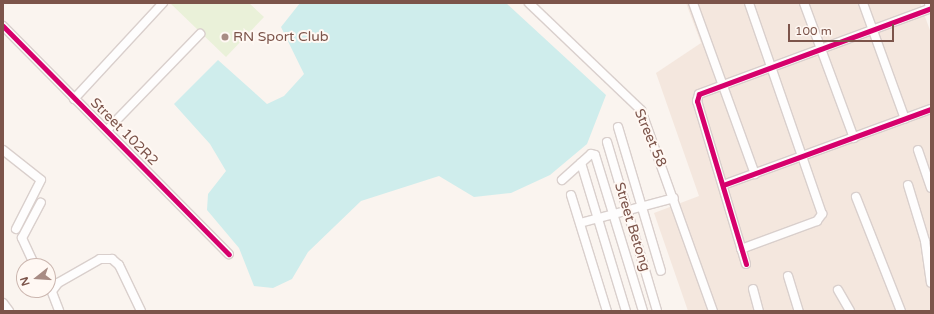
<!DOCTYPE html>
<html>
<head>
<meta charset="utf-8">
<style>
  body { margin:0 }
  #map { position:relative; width:934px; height:314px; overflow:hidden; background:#faf4ef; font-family:"Varela Round",sans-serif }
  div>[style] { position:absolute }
  .residential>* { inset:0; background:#f4e7de }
  .green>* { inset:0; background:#eaf1d9 }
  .water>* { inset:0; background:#cfedec }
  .roads { filter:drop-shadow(1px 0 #d9cfcc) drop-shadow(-1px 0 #d9cfcc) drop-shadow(0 1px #d9cfcc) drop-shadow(0 -1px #d9cfcc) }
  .street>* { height:8px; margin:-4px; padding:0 4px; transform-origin:4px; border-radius:4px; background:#fefdfd }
  .secondary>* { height:11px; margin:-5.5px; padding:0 5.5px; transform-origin:5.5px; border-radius:5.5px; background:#fefdfd }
  .cycleway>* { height:5px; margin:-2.5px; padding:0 2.5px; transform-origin:2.5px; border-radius:2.5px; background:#d6006c }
  .dots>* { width:11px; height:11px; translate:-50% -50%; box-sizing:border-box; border:2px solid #fff8f3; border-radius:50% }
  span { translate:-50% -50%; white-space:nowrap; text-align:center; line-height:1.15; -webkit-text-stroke:4px #fff8f3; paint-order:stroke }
  .poi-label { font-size:14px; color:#7c544a }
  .left { translate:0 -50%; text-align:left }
  .street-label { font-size:14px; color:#7c544a }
  .frame { position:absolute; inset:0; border:4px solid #7c544a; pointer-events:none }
  .north { position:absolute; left:16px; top:258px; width:40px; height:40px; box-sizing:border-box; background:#fff8f3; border:1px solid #cbb6af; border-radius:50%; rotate:253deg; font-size:11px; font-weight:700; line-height:16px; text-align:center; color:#7c544a }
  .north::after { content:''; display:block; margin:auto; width:14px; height:18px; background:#a88c84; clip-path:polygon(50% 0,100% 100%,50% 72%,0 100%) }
  .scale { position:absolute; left:788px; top:24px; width:106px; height:18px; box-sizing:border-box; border:2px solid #7c544a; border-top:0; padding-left:5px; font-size:12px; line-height:14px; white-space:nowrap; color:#7c544a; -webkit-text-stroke:3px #fff8f3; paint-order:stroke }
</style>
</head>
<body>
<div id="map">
  <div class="residential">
    <i style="clip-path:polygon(686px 3px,920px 3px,931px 33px,931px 311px,688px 311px,654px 213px,699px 196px,656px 73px,701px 43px)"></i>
  </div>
  <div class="green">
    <i style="clip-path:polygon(170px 3px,249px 3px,264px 17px,226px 57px)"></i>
  </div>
  <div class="water">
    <i style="clip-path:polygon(300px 3px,506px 3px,606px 95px,587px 144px,550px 175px,511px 193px,474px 197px,439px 176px,361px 201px,308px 252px,292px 279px,273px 288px,254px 286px,239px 248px,207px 210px,208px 194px,226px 171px,210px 144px,174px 104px,218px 60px,267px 104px,284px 96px,304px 74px,281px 27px)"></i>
  </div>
  <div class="roads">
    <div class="street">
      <i style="left:529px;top:3px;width:155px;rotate:43.7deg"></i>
      <i style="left:641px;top:110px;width:214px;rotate:70.3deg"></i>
      <i style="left:693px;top:3px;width:182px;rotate:70.1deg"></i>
      <i style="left:804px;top:3px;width:144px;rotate:69.7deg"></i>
      <i style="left:863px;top:3px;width:123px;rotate:70.1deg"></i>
      <i style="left:3px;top:26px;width:321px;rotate:45.3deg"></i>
      <i style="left:74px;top:99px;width:131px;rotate:-47.2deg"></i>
      <i style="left:618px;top:127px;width:150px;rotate:73.4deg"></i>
      <i style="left:107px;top:130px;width:134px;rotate:-45.9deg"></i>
      <i style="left:607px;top:142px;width:176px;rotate:73.5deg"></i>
      <i style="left:3px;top:150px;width:48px;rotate:38.3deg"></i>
      <i style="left:41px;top:180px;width:55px;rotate:117deg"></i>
      <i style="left:918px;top:150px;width:40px;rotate:71.1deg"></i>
      <i style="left:581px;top:163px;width:155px;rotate:73.1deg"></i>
      <i style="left:562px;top:180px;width:39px;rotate:-42deg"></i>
      <i style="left:591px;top:154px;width:4px;rotate:14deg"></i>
      <i style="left:595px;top:155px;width:163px;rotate:72.9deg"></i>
      <i style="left:723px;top:185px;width:221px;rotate:-20.1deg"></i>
      <i style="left:908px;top:185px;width:59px;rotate:73.1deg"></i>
      <i style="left:925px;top:241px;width:42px;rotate:81.9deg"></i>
      <i style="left:571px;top:195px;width:121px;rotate:72.8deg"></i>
      <i style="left:856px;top:197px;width:123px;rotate:68.5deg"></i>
      <i style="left:580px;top:223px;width:97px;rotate:-14.9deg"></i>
      <i style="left:741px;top:249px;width:81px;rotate:-20.2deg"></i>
      <i style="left:817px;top:221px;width:9px;rotate:-54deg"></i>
      <i style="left:822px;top:214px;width:223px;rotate:-109.1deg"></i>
      <i style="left:746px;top:264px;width:170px;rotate:-106.7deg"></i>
      <i style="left:697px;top:101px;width:7px;rotate:-74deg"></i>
      <i style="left:699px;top:94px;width:247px;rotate:-20.3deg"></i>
      <i style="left:35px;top:266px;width:31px;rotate:-115deg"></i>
      <i style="left:22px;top:238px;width:40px;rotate:-62deg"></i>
      <i style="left:788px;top:276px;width:37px;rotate:73deg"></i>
      <i style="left:50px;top:287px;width:26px;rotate:69deg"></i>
      <i style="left:753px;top:289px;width:23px;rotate:75deg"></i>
      <i style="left:838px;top:290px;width:24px;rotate:60deg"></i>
      <i style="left:52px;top:291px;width:10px;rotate:-53deg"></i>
      <i style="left:58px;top:283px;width:48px;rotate:-29.7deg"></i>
      <i style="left:100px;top:259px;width:12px"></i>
      <i style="left:112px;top:259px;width:9px;rotate:41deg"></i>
      <i style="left:119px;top:265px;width:51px;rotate:64.4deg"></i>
      <i style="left:3px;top:303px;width:10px;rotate:53deg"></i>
    </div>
    <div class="secondary">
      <i style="left:930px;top:3px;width:4px;rotate:76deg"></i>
    </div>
  </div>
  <div class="cycleway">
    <i style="left:3px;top:26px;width:321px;rotate:45.3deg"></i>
    <i style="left:723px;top:185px;width:221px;rotate:-20.1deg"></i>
    <i style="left:746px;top:264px;width:170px;rotate:-106.7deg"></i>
    <i style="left:697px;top:101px;width:7px;rotate:-74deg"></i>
    <i style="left:699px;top:94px;width:247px;rotate:-20.3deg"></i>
  </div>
  <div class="dots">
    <i style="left:225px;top:37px;background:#a88c84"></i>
  </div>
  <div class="poi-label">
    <span class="left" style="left:233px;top:37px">RN Sport Club</span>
  </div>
  <div class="street-label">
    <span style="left:124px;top:132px;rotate:45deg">Street 102R2</span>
    <span style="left:650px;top:138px;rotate:67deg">Street 58</span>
    <span style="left:632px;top:227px;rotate:73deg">Street Betong</span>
  </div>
  <div class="frame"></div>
  <div class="north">N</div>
  <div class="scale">100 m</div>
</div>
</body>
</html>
